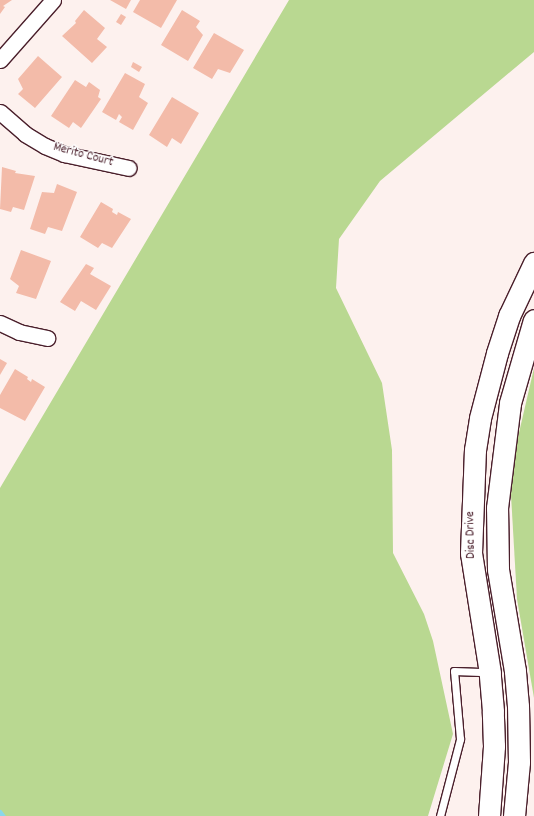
<!DOCTYPE html>
<html>
<head>
<meta charset="utf-8">
<style>
  body { margin:0 }
  #map { position:relative; width:534px; height:816px; overflow:hidden; background:#fdf1ee; font-family:Dekko,sans-serif }
  div>[style] { position:absolute }
  .green>* { inset:0; background:#b9d891 }
  .stream>* { height:4.5px; margin:-2.25px; padding:0 2.25px; transform-origin:2.25px; border-radius:2.25px; background:#8ad7e9 }
  .building>* { inset:0; background:#f3bba9 }
  .roads { filter:drop-shadow(1px 0 #4a1f2b) drop-shadow(-1px 0 #4a1f2b) drop-shadow(0 1px #4a1f2b) drop-shadow(0 -1px #4a1f2b) }
  .service>* { height:7px; margin:-3.5px; padding:0 3.5px; transform-origin:3.5px; border-radius:3.5px; background:#fff }
  .minor>* { height:15px; margin:-7.5px; padding:0 7.5px; transform-origin:7.5px; border-radius:7.5px; background:#fff }
  .secondary>* { height:21px; margin:-10.5px; padding:0 10.5px; transform-origin:10.5px; border-radius:10.5px; background:#fff }
  span { translate:-50% -50%; white-space:nowrap; text-align:center; line-height:1.15; -webkit-text-stroke:3px #fff; paint-order:stroke }
  .street-label { font-size:13px; color:#4a1f2b }
</style>
</head>
<body>
<div id="map">
  <div class="green">
    <i style="clip-path:polygon(289px 0,534px 0,534px 52px,380px 181px,339px 239px,336px 288px,382px 383px,392px 450px,393px 553px,424px 614px,433px 641px,453px 734px,428px 816px,0 816px,0 488px)"></i>
    <i style="clip-path:polygon(534px 368px,534px 698px,517px 599px,511px 495px,515px 450px)"></i>
  </div>
  <div class="stream">
    <i style="left:0;top:812px;width:5px;rotate:53deg"></i>
  </div>
  <div class="building">
    <i style="clip-path:polygon(0 0,12px 0,3px 6px,5px 7px,0 14px)"></i>
    <i style="clip-path:polygon(110px 0,131px 0,126px 9px)"></i>
    <i style="clip-path:polygon(140px 0,177px 0,161px 28px,133px 12px)"></i>
    <i style="clip-path:polygon(84px 10px,105px 28px,97px 39px,107px 47px,92px 63px,62px 36px,76px 23px,75px 21px)"></i>
    <i style="clip-path:polygon(182px 10px,200px 21px,196px 27px,203px 35px,188px 61px,161px 45px)"></i>
    <i style="clip-path:polygon(121px 14px,126px 17px,121px 25px,116px 22px)"></i>
    <i style="clip-path:polygon(214px 33px,244px 50px,230px 73px,218px 69px,212px 79px,193px 68px)"></i>
    <i style="clip-path:polygon(38px 56px,62px 77px,35px 108px,18px 94px,23px 89px,18px 79px)"></i>
    <i style="clip-path:polygon(133px 62px,142px 67px,139px 72px,131px 67px)"></i>
    <i style="clip-path:polygon(125px 73px,145px 84px,139px 97px,148px 103px,133px 130px,119px 122px,122px 117px,119px 114px,116px 120px,102px 112px)"></i>
    <i style="clip-path:polygon(75px 80px,86px 87px,89px 82px,100px 90px,98px 97px,101px 99px,81px 128px,73px 122px,69px 128px,51px 116px)"></i>
    <i style="clip-path:polygon(172px 97px,199px 113px,181px 144px,172px 138px,167px 147px,149px 135px)"></i>
    <i style="clip-path:polygon(2px 167px,16px 171px,15px 173px,35px 176px,24px 210px,13px 207px,11px 212px,0 209px)"></i>
    <i style="clip-path:polygon(57px 184px,77px 192px,62px 231px,48px 227px,45px 234px,30px 229px,42px 192px,54px 193px)"></i>
    <i style="clip-path:polygon(101px 202px,113px 209px,112px 212px,117px 215px,118px 212px,131px 219px,112px 248px,102px 243px,98px 248px,80px 237px)"></i>
    <i style="clip-path:polygon(21px 250px,51px 261px,36px 299px,16px 293px,19px 286px,10px 279px)"></i>
    <i style="clip-path:polygon(86px 264px,94px 268px,90px 274px,111px 286px,96px 310px,81px 301px,75px 311px,60px 302px)"></i>
    <i style="clip-path:polygon(0 359px,7px 363px,0 375px)"></i>
    <i style="clip-path:polygon(15px 369px,28px 377px,27px 379px,31px 382px,32px 379px,45px 387px,25px 421px,0 408px,0 395px)"></i>
  </div>
  <div class="roads">
    <div class="service">
      <i style="left:440px;top:816px;width:80px;rotate:-75.4deg"></i>
      <i style="left:460px;top:739px;width:68px;rotate:-95deg"></i>
      <i style="left:454px;top:671px;width:33px;rotate:2deg"></i>
    </div>
    <div class="minor">
      <i style="left:0;top:60px;width:80px;rotate:-48.5deg"></i>
      <i style="left:0;top:112px;width:33px;rotate:41deg"></i>
      <i style="left:25px;top:134px;width:23px;rotate:31deg"></i>
      <i style="left:45px;top:146px;width:21px;rotate:23deg"></i>
      <i style="left:64px;top:154px;width:66px;rotate:12.2deg"></i>
      <i style="left:0;top:323px;width:21px;rotate:25deg"></i>
      <i style="left:19px;top:332px;width:29px;rotate:12deg"></i>
    </div>
    <div class="secondary">
      <i style="left:489px;top:816px;width:70px;rotate:-85.9deg"></i>
      <i style="left:494px;top:746px;width:35px;rotate:-92deg"></i>
      <i style="left:493px;top:711px;width:38px;rotate:-95deg"></i>
      <i style="left:490px;top:673px;width:121px;rotate:-99deg"></i>
      <i style="left:471px;top:553px;width:103px;rotate:-87.8deg"></i>
      <i style="left:475px;top:450px;width:32px;rotate:-81deg"></i>
      <i style="left:480px;top:418px;width:67px;rotate:-75.3deg"></i>
      <i style="left:497px;top:353px;width:39px;rotate:-72deg"></i>
      <i style="left:509px;top:316px;width:59px;rotate:-64.7deg"></i>
      <i style="left:514px;top:816px;width:54px;rotate:-84.7deg"></i>
      <i style="left:519px;top:762px;width:56px;rotate:-91deg"></i>
      <i style="left:518px;top:706px;width:35px;rotate:-95deg"></i>
      <i style="left:515px;top:671px;width:103px;rotate:-99.5deg"></i>
      <i style="left:498px;top:569px;width:61px;rotate:-90.9deg"></i>
      <i style="left:497px;top:508px;width:106px;rotate:-82.9deg"></i>
      <i style="left:510px;top:403px;width:86px;rotate:-73.9deg"></i>
    </div>
  </div>
  <div class="street-label">
    <span style="left:83px;top:156px;rotate:15deg">Merito Court</span>
    <span style="left:472px;top:535px;rotate:-91deg">Disc Drive</span>
  </div>
</div>
</body>
</html>
